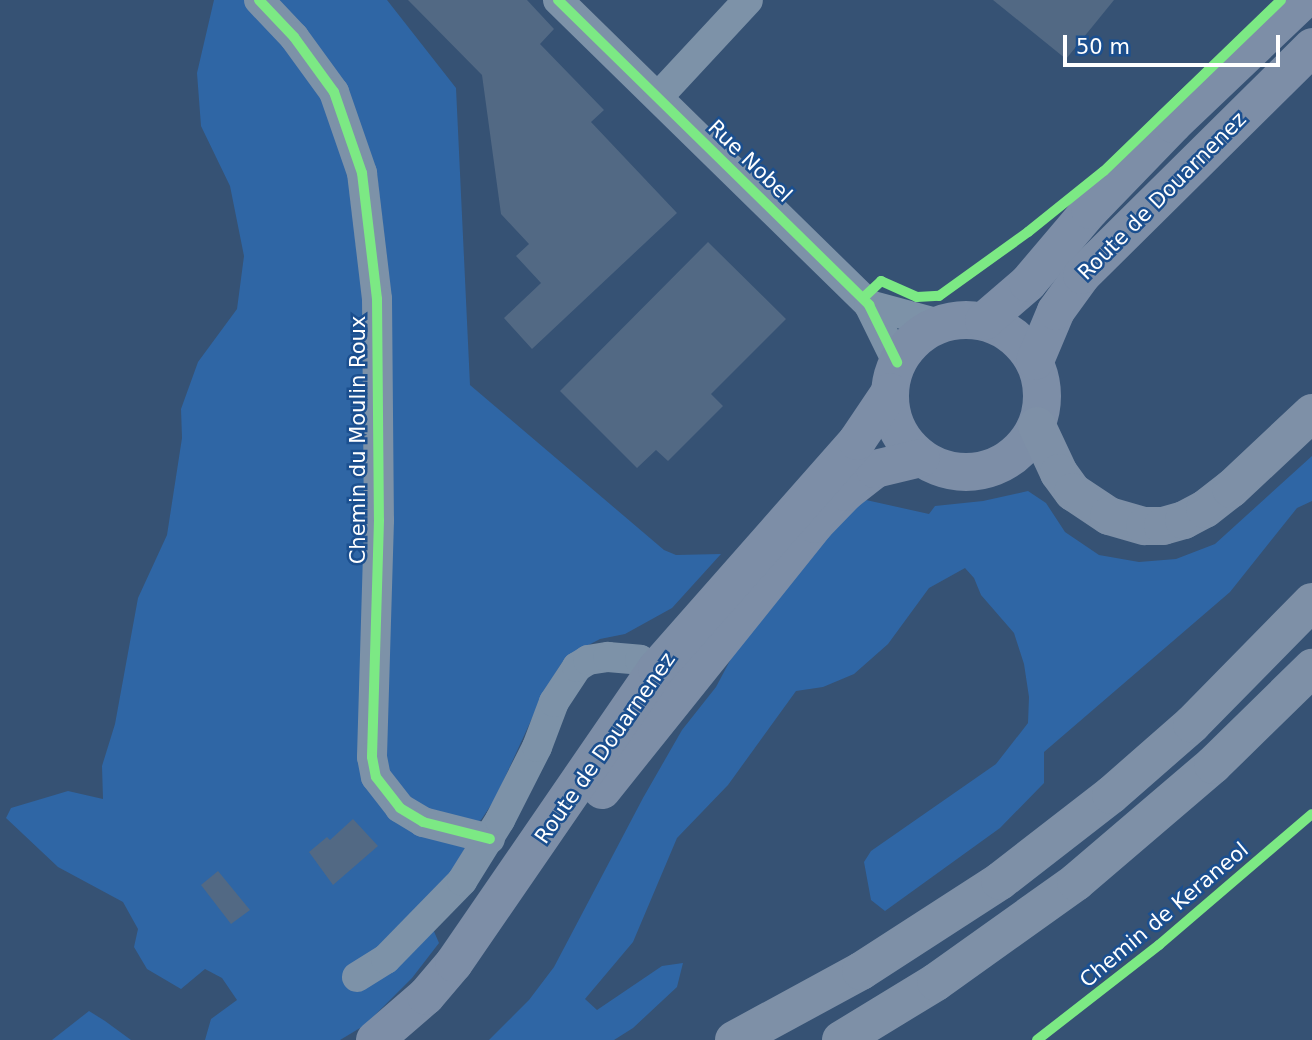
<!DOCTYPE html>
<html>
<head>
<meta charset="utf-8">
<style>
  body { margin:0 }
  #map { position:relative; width:1312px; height:1040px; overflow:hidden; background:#365274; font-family:"DejaVu Sans",sans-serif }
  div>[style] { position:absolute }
  .green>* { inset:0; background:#2f66a5 }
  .building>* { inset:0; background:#526984 }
  .minor>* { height:30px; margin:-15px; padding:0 15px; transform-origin:15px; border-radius:15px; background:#7d92a8 }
  .primary>* { height:38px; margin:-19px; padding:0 19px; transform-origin:19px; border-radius:19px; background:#7d8ea7 }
  .primary>.ring { margin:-19px; padding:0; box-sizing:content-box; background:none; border:38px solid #7d8ea7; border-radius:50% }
  .trunk>* { height:38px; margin:-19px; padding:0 19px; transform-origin:19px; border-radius:19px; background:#7e90a7 }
  .cycleway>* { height:10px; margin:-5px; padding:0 5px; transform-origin:5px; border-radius:5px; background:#7ce984 }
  span { translate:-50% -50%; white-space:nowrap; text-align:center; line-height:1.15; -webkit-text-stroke:5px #1b4f8f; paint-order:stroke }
  .street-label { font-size:21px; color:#fff }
  .scale { position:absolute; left:1063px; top:35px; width:217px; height:32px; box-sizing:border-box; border:4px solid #fff; border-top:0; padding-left:9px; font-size:21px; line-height:24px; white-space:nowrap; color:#fff; -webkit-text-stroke:5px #1b4f8f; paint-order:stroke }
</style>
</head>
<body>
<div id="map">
  <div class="green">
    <i style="clip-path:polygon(214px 0,387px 0,456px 88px,470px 385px,664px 550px,676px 555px,721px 554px,672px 608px,625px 634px,600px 639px,577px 651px,561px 664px,545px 690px,495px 799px,481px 820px,468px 829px,467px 845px,426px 913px,439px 943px,412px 978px,365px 1025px,340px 1040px,205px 1040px,211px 1019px,237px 1000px,222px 978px,205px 969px,181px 989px,147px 969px,134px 947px,138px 929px,123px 902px,58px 867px,6px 818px,11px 808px,68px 791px,103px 799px,102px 766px,115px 724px,138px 598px,167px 535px,182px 438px,181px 409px,198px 362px,237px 309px,244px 256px,230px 186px,201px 126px,197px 73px)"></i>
    <i style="clip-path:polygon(1312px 456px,1312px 501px,1297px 508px,1230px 592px,1044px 752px,1044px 783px,1000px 828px,885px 911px,871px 900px,864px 862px,871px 851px,996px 764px,1028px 723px,1029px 697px,1024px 664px,1014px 633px,981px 595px,974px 578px,965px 568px,929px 588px,888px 644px,854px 674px,823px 687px,796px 691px,728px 785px,677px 838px,633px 942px,585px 999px,597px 1010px,662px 966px,683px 963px,677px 987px,633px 1028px,614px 1040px,489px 1040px,529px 1000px,554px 967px,643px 798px,682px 730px,716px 687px,752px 619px,805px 548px,866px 500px,929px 514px,935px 506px,983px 501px,1028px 491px,1046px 503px,1065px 532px,1099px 555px,1139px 562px,1176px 559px,1215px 544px)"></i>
    <i style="clip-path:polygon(89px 1011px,105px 1021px,131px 1040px,52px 1040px)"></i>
  </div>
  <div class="building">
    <i style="clip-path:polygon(408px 0,527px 0,554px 29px,540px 44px,604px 110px,591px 122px,677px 213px,532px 349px,504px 318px,541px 283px,516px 256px,529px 244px,501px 214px,482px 75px)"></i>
    <i style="clip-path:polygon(993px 0,1114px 0,1066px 59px)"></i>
    <i style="clip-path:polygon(708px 242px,786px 319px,711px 394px,723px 406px,668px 461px,656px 450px,637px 468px,560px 391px)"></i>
    <i style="clip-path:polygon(353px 819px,378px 846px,333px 885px,309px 852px,327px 837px,330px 840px)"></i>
    <i style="clip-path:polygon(218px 871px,250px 910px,231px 924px,201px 885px)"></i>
  </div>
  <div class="minor">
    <i style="left:259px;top:0;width:51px;rotate:46.6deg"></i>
    <i style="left:294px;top:37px;width:68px;rotate:54deg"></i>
    <i style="left:334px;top:92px;width:86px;rotate:70.9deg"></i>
    <i style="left:362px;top:173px;width:127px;rotate:83.2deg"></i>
    <i style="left:377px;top:299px;width:221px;rotate:89.5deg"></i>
    <i style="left:379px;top:520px;width:237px;rotate:91.7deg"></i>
    <i style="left:372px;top:757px;width:20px;rotate:79deg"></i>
    <i style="left:376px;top:777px;width:39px;rotate:52deg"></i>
    <i style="left:400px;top:808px;width:27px;rotate:31deg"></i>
    <i style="left:423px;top:822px;width:69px;rotate:14.2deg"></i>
    <i style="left:558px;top:0;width:436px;rotate:44.4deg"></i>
    <i style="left:869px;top:305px;width:64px;rotate:63.8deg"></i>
    <i style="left:658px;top:97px;width:132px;rotate:-47.1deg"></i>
    <i style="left:869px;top:305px;width:73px;rotate:15deg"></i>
    <i style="left:357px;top:977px;width:34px;rotate:-32deg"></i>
    <i style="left:386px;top:959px;width:109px;rotate:-45.7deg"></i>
    <i style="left:462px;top:881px;width:72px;rotate:-58.1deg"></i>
    <i style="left:500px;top:820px;width:82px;rotate:-63.1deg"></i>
    <i style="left:537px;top:747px;width:48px;rotate:-69.3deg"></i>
    <i style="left:554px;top:702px;width:42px;rotate:-56.7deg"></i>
    <i style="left:577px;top:667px;width:13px;rotate:-32deg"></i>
    <i style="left:588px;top:660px;width:20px;rotate:-9deg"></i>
    <i style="left:608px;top:657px;width:32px;rotate:5deg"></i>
    <i style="left:640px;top:660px;width:19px;rotate:25deg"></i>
    <i style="left:657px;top:668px;width:20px;rotate:-6deg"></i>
  </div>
  <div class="primary">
    <i class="ring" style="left:890px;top:320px;width:114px;height:114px"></i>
    <i style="left:984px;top:321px;width:58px;rotate:-40.8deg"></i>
    <i style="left:1028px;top:283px;width:96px;rotate:-49.7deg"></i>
    <i style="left:1090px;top:210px;width:120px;rotate:-46deg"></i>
    <i style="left:1173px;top:124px;width:180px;rotate:-43.6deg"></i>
    <i style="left:1035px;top:361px;width:54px;rotate:-67.2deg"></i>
    <i style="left:1056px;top:311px;width:44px;rotate:-54.2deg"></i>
    <i style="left:1082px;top:275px;width:324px;rotate:-44.7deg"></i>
    <i style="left:602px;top:790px;width:341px;rotate:-51.3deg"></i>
    <i style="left:815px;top:524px;width:45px;rotate:-45.9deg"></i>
    <i style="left:846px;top:492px;width:37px;rotate:-38deg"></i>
    <i style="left:875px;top:469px;width:47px;rotate:-13.4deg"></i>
    <i style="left:375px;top:1040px;width:67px;rotate:-40.8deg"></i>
    <i style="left:426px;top:996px;width:43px;rotate:-49.7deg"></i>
    <i style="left:454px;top:963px;width:358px;rotate:-55.5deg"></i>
    <i style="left:657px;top:668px;width:303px;rotate:-48.6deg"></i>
    <i style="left:857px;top:441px;width:59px;rotate:-56deg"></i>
  </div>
  <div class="trunk">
    <i style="left:1037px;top:426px;width:52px;rotate:64.9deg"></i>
    <i style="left:1059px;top:473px;width:24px;rotate:54deg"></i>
    <i style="left:1073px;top:492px;width:43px;rotate:33.7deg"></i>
    <i style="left:1109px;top:516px;width:37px;rotate:16deg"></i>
    <i style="left:1145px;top:526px;width:18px"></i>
    <i style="left:1163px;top:526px;width:22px;rotate:-16deg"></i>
    <i style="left:1184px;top:520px;width:24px;rotate:-28deg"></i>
    <i style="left:1205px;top:509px;width:33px;rotate:-38deg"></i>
    <i style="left:1231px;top:489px;width:111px;rotate:-43.2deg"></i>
    <i style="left:734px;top:1040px;width:145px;rotate:-28.5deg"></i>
    <i style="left:861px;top:971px;width:166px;rotate:-32.9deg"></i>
    <i style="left:1000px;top:881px;width:140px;rotate:-37.8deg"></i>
    <i style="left:1111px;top:795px;width:108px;rotate:-41.2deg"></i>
    <i style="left:1192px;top:724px;width:171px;rotate:-45.5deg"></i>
    <i style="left:841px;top:1040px;width:111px;rotate:-31.4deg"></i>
    <i style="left:936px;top:982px;width:172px;rotate:-35.5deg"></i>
    <i style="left:1076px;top:882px;width:180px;rotate:-40.5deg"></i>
    <i style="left:1213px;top:765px;width:139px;rotate:-44.4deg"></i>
  </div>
  <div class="cycleway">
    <i style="left:259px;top:0;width:51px;rotate:46.6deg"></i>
    <i style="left:294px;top:37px;width:68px;rotate:54deg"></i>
    <i style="left:334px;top:92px;width:86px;rotate:70.9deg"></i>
    <i style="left:362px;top:173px;width:127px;rotate:83.2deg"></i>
    <i style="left:377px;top:299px;width:221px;rotate:89.5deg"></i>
    <i style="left:379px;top:520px;width:237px;rotate:91.7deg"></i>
    <i style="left:372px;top:757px;width:20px;rotate:79deg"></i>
    <i style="left:376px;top:777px;width:39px;rotate:52deg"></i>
    <i style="left:400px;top:808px;width:27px;rotate:31deg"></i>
    <i style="left:423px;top:822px;width:69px;rotate:14.2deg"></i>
    <i style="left:558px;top:0;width:436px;rotate:44.4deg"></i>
    <i style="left:869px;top:305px;width:64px;rotate:63.8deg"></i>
    <i style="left:863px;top:298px;width:25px;rotate:-43deg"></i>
    <i style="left:881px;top:281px;width:39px;rotate:24deg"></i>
    <i style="left:917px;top:297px;width:22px;rotate:-3deg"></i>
    <i style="left:939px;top:296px;width:110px;rotate:-35.7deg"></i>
    <i style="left:1028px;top:232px;width:97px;rotate:-38.8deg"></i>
    <i style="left:1104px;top:171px;width:246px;rotate:-44deg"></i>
    <i style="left:1037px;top:1040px;width:155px;rotate:-37.9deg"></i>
    <i style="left:1159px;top:945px;width:201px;rotate:-40.6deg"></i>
  </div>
  <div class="street-label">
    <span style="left:750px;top:161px;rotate:44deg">Rue Nobel</span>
    <span style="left:1162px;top:196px;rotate:-45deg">Route de Douarnenez</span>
    <span style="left:358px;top:440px;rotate:-90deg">Chemin du Moulin Roux</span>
    <span style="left:605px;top:748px;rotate:-55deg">Route de Douarnenez</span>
    <span style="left:1164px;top:915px;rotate:-40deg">Chemin de Keraneol</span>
  </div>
  <div class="scale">50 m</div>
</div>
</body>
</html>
